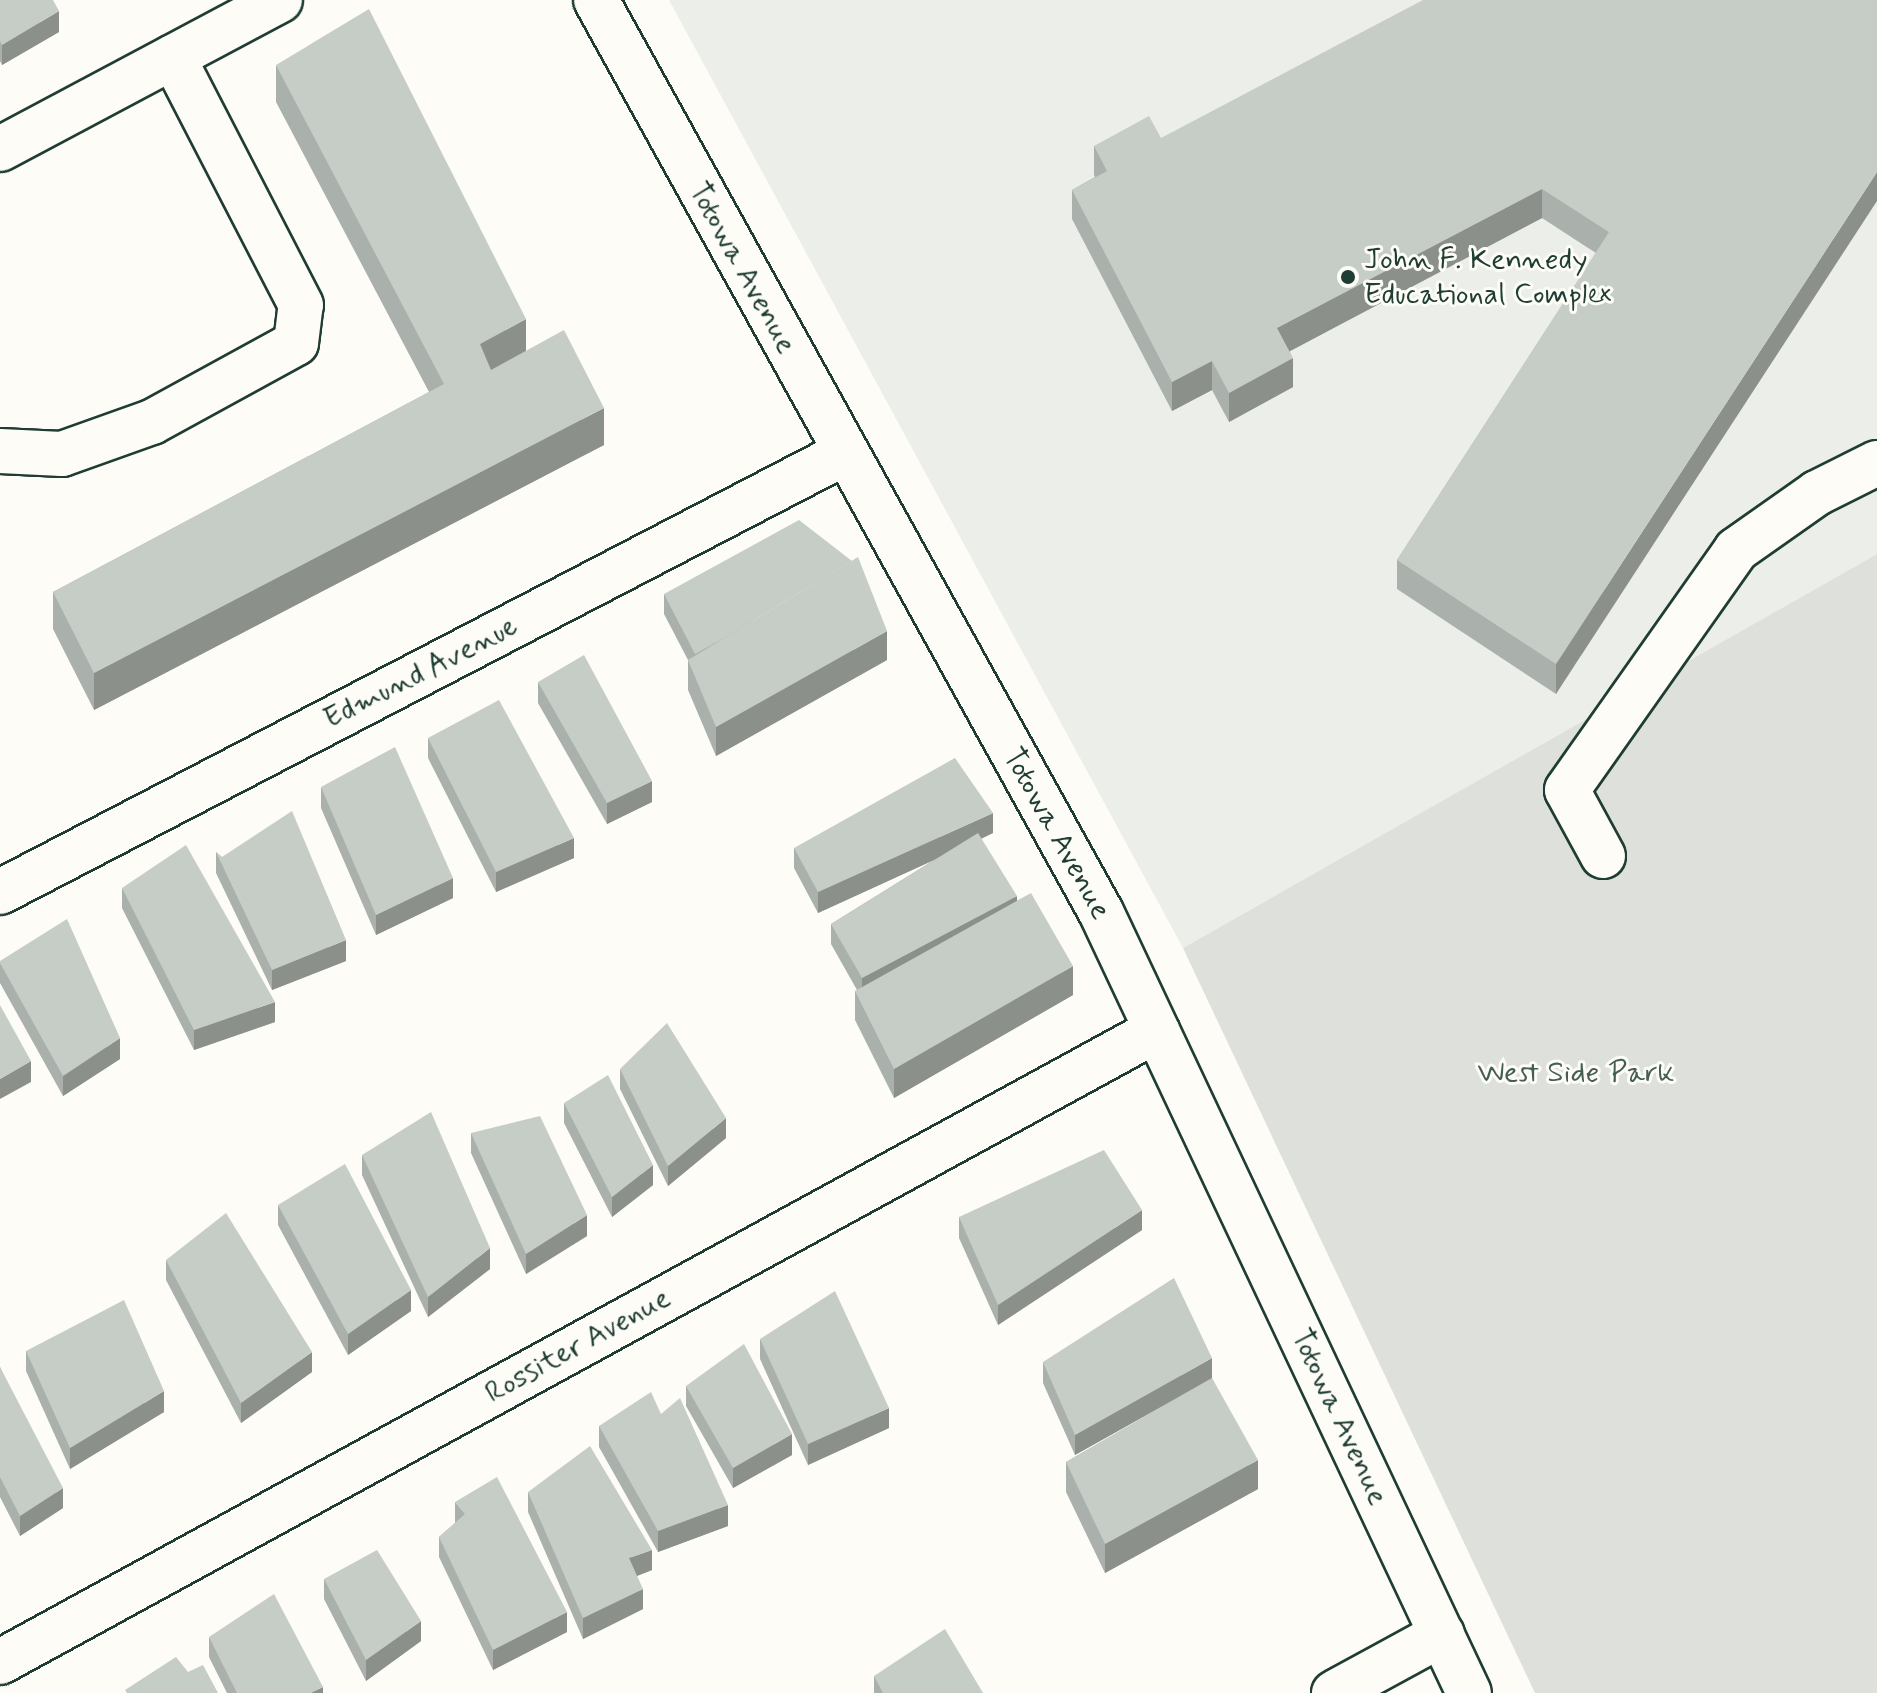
<!DOCTYPE html>
<html>
<head>
<meta charset="utf-8">
<style>
  body { margin:0 }
  #map { position:relative; width:1877px; height:1693px; overflow:hidden; background:#fdfcf7; font-family:Mynerve,sans-serif }
  div>[style] { position:absolute }
  .built>* { inset:0; background:#eceee9 }
  .green>* { inset:0; background:#dde0db }
  .roads { filter:drop-shadow(2px 0 #1f3d34) drop-shadow(-2px 0 #1f3d34) drop-shadow(0 2px #1f3d34) drop-shadow(0 -2px #1f3d34) }
  .minor>* { height:44px; margin:-22px; padding:0 22px; transform-origin:22px; border-radius:22px; background:#fdfcf7 }
  .wall>* { inset:0; background:#aab0ab }
  .shaded-wall>* { inset:0; background:#8b908b }
  .building>* { inset:0; background:#c6cdc7 }
  .dots>* { width:22px; height:22px; translate:-50% -50%; box-sizing:border-box; border:4px solid #fdfcf7; border-radius:50% }
  span { translate:-50% -50%; white-space:nowrap; text-align:center; line-height:1.15; -webkit-text-stroke:6px #fdfcf7; paint-order:stroke }
  .poi-label { font-size:30px; color:#1f3d34 }
  .left { translate:0 -50%; text-align:left }
  .street-label { font-size:30px; color:#1f3d34 }
  .park-label { font-size:30px; color:#455e55 }
</style>
</head>
<body>
<div id="map">
  <div class="built">
    <i style="clip-path:polygon(669px 0,1877px 0,1877px 554px,1183px 948px)"></i>
  </div>
  <div class="green">
    <i style="clip-path:polygon(1877px 554px,1877px 1693px,1535px 1693px,1183px 948px)"></i>
  </div>
  <div class="roads">
    <div class="minor">
      <i style="left:596px;top:0;width:1042px;rotate:61.03deg"></i>
      <i style="left:1101px;top:912px;width:863px;rotate:64.77deg"></i>
      <i style="left:0;top:149px;width:317px;rotate:-28deg"></i>
      <i style="left:0;top:451px;width:62px;rotate:2.8deg"></i>
      <i style="left:62px;top:454px;width:96px;rotate:-19.6deg"></i>
      <i style="left:152px;top:422px;width:164px;rotate:-28.7deg"></i>
      <i style="left:296px;top:343px;width:38px;rotate:-83deg"></i>
      <i style="left:301px;top:305px;width:279px;rotate:-117.3deg"></i>
      <i style="left:1603px;top:856px;width:75px;rotate:-118.6deg"></i>
      <i style="left:1567px;top:790px;width:294px;rotate:-54.8deg"></i>
      <i style="left:1736px;top:550px;width:99px;rotate:-35.1deg"></i>
      <i style="left:1817px;top:493px;width:67px;rotate:-26.6deg"></i>
      <i style="left:0;top:892px;width:950px;rotate:-27.46deg"></i>
      <i style="left:0;top:1662px;width:1318px;rotate:-28.65deg"></i>
      <i style="left:1334px;top:1693px;width:123px;rotate:-28.6deg"></i>
    </div>
  </div>
  <div class="wall">
    <i style="clip-path:polygon(0 0,59px 32px,2px 65px,0 61px)"></i>
    <i style="clip-path:polygon(1877px 0,1556px 694px,1397px 589px,1397px 560px,1596px 253px,1542px 218px,1290px 351px,1293px 387px,1229px 422px,1212px 390px,1172px 411px,1072px 219px,1072px 190px,1095px 177px,1094px 175px,1094px 146px,1161px 138px)"></i>
    <i style="clip-path:polygon(276px 65px,604px 445px,94px 710px,53px 629px,53px 592px,429px 392px,276px 102px)"></i>
    <i style="clip-path:polygon(664px 594px,887px 660px,716px 756px,688px 690px,688px 660px,664px 614px)"></i>
    <i style="clip-path:polygon(538px 682px,652px 802px,607px 824px,538px 703px)"></i>
    <i style="clip-path:polygon(428px 738px,574px 858px,496px 892px,428px 758px)"></i>
    <i style="clip-path:polygon(321px 787px,453px 898px,376px 935px,321px 808px)"></i>
    <i style="clip-path:polygon(993px 833px,981px 839px,1073px 995px,894px 1098px,855px 1020px,855px 991px,857px 990px,831px 944px,831px 924px,934px 860px,818px 913px,794px 868px,794px 848px)"></i>
    <i style="clip-path:polygon(216px 852px,346px 961px,272px 990px,216px 873px)"></i>
    <i style="clip-path:polygon(122px 888px,275px 1022px,194px 1050px,122px 908px)"></i>
    <i style="clip-path:polygon(0 961px,120px 1059px,63px 1096px,0 983px)"></i>
    <i style="clip-path:polygon(620px 1069px,726px 1138px,668px 1186px,620px 1089px)"></i>
    <i style="clip-path:polygon(564px 1103px,653px 1185px,612px 1217px,564px 1123px)"></i>
    <i style="clip-path:polygon(471px 1133px,587px 1236px,526px 1274px,471px 1153px)"></i>
    <i style="clip-path:polygon(362px 1155px,490px 1269px,428px 1317px,362px 1175px)"></i>
    <i style="clip-path:polygon(278px 1205px,411px 1311px,348px 1355px,278px 1225px)"></i>
    <i style="clip-path:polygon(959px 1217px,1142px 1230px,998px 1325px,959px 1238px)"></i>
    <i style="clip-path:polygon(166px 1260px,312px 1372px,241px 1423px,166px 1280px)"></i>
    <i style="clip-path:polygon(760px 1339px,889px 1428px,808px 1465px,760px 1359px)"></i>
    <i style="clip-path:polygon(26px 1351px,164px 1412px,70px 1469px,26px 1371px)"></i>
    <i style="clip-path:polygon(1043px 1362px,1212px 1378px,1258px 1489px,1105px 1573px,1066px 1492px,1066px 1462px,1174px 1400px,1075px 1455px,1043px 1383px)"></i>
    <i style="clip-path:polygon(0 1367px,63px 1508px,20px 1536px,0 1497px)"></i>
    <i style="clip-path:polygon(686px 1386px,792px 1455px,733px 1488px,686px 1406px)"></i>
    <i style="clip-path:polygon(661px 1414px,728px 1526px,658px 1552px,599px 1447px,599px 1426px)"></i>
    <i style="clip-path:polygon(528px 1492px,652px 1570px,637px 1576px,643px 1609px,583px 1639px,528px 1512px)"></i>
    <i style="clip-path:polygon(455px 1502px,567px 1632px,493px 1670px,439px 1557px,439px 1537px,455px 1523px)"></i>
    <i style="clip-path:polygon(324px 1579px,421px 1641px,366px 1681px,324px 1599px)"></i>
    <i style="clip-path:polygon(209px 1637px,323px 1693px,227px 1693px,209px 1657px)"></i>
    <i style="clip-path:polygon(874px 1676px,983px 1693px,874px 1693px)"></i>
  </div>
  <div class="shaded-wall">
    <i style="clip-path:polygon(59px 11px,59px 32px,2px 65px,2px 45px)"></i>
    <i style="clip-path:polygon(1877px 172px,1877px 201px,1556px 694px,1556px 664px)"></i>
    <i style="clip-path:polygon(1542px 189px,1542px 218px,1277px 358px,1277px 328px)"></i>
    <i style="clip-path:polygon(526px 319px,526px 356px,480px 381px,480px 344px)"></i>
    <i style="clip-path:polygon(1293px 358px,1293px 387px,1229px 422px,1229px 393px)"></i>
    <i style="clip-path:polygon(1212px 361px,1212px 390px,1172px 411px,1172px 382px)"></i>
    <i style="clip-path:polygon(604px 408px,604px 445px,94px 710px,94px 673px)"></i>
    <i style="clip-path:polygon(887px 631px,887px 660px,716px 756px,716px 727px)"></i>
    <i style="clip-path:polygon(652px 781px,652px 802px,607px 824px,607px 803px)"></i>
    <i style="clip-path:polygon(993px 813px,993px 833px,818px 913px,818px 892px)"></i>
    <i style="clip-path:polygon(574px 838px,574px 858px,496px 892px,496px 872px)"></i>
    <i style="clip-path:polygon(453px 878px,453px 898px,376px 935px,376px 915px)"></i>
    <i style="clip-path:polygon(1017px 896px,1017px 917px,862px 998px,862px 978px)"></i>
    <i style="clip-path:polygon(346px 940px,346px 961px,272px 990px,272px 970px)"></i>
    <i style="clip-path:polygon(1073px 966px,1073px 995px,894px 1098px,894px 1069px)"></i>
    <i style="clip-path:polygon(275px 1002px,275px 1022px,194px 1050px,194px 1030px)"></i>
    <i style="clip-path:polygon(120px 1038px,120px 1059px,63px 1096px,63px 1076px)"></i>
    <i style="clip-path:polygon(31px 1061px,31px 1082px,0 1099px,0 1079px)"></i>
    <i style="clip-path:polygon(726px 1118px,726px 1138px,668px 1186px,668px 1166px)"></i>
    <i style="clip-path:polygon(653px 1165px,653px 1185px,612px 1217px,612px 1197px)"></i>
    <i style="clip-path:polygon(1142px 1210px,1142px 1230px,998px 1325px,998px 1305px)"></i>
    <i style="clip-path:polygon(587px 1215px,587px 1236px,526px 1274px,526px 1254px)"></i>
    <i style="clip-path:polygon(490px 1248px,490px 1269px,428px 1317px,428px 1297px)"></i>
    <i style="clip-path:polygon(411px 1290px,411px 1311px,348px 1355px,348px 1334px)"></i>
    <i style="clip-path:polygon(312px 1352px,312px 1372px,241px 1423px,241px 1403px)"></i>
    <i style="clip-path:polygon(1212px 1358px,1212px 1378px,1075px 1455px,1075px 1435px)"></i>
    <i style="clip-path:polygon(164px 1391px,164px 1412px,70px 1469px,70px 1448px)"></i>
    <i style="clip-path:polygon(889px 1408px,889px 1428px,808px 1465px,808px 1444px)"></i>
    <i style="clip-path:polygon(792px 1434px,792px 1455px,733px 1488px,733px 1468px)"></i>
    <i style="clip-path:polygon(1258px 1460px,1258px 1489px,1105px 1573px,1105px 1544px)"></i>
    <i style="clip-path:polygon(63px 1488px,63px 1508px,20px 1536px,20px 1516px)"></i>
    <i style="clip-path:polygon(728px 1505px,728px 1526px,658px 1552px,658px 1531px)"></i>
    <i style="clip-path:polygon(652px 1550px,652px 1570px,629px 1579px,629px 1558px)"></i>
    <i style="clip-path:polygon(643px 1589px,643px 1609px,583px 1639px,583px 1618px)"></i>
    <i style="clip-path:polygon(567px 1612px,567px 1632px,493px 1670px,493px 1650px)"></i>
    <i style="clip-path:polygon(421px 1621px,421px 1641px,366px 1681px,366px 1660px)"></i>
    <i style="clip-path:polygon(323px 1687px,323px 1693px,311px 1693px)"></i>
  </div>
  <div class="building">
    <i style="clip-path:polygon(0 0,53px 0,59px 11px,2px 45px,0 41px)"></i>
    <i style="clip-path:polygon(1423px 0,1877px 0,1877px 172px,1556px 664px,1397px 560px,1609px 232px,1542px 189px,1277px 328px,1293px 358px,1229px 393px,1212px 361px,1172px 382px,1072px 190px,1107px 171px,1094px 146px,1149px 116px,1161px 138px)"></i>
    <i style="clip-path:polygon(369px 9px,526px 319px,480px 344px,491px 370px,564px 330px,604px 408px,94px 673px,53px 592px,444px 384px,276px 65px)"></i>
    <i style="clip-path:polygon(799px 520px,852px 561px,726px 637px,695px 654px,664px 594px)"></i>
    <i style="clip-path:polygon(858px 557px,887px 631px,716px 727px,688px 660px)"></i>
    <i style="clip-path:polygon(584px 655px,652px 781px,607px 803px,538px 682px)"></i>
    <i style="clip-path:polygon(499px 700px,574px 838px,496px 872px,428px 738px)"></i>
    <i style="clip-path:polygon(395px 747px,453px 878px,376px 915px,321px 787px)"></i>
    <i style="clip-path:polygon(955px 758px,993px 813px,818px 892px,794px 848px)"></i>
    <i style="clip-path:polygon(292px 811px,346px 940px,272px 970px,216px 852px,222px 857px)"></i>
    <i style="clip-path:polygon(978px 833px,1017px 896px,862px 978px,831px 924px)"></i>
    <i style="clip-path:polygon(186px 845px,275px 1002px,194px 1030px,122px 888px)"></i>
    <i style="clip-path:polygon(1031px 893px,1073px 966px,894px 1069px,855px 991px)"></i>
    <i style="clip-path:polygon(67px 919px,120px 1038px,63px 1076px,0 963px,0 961px)"></i>
    <i style="clip-path:polygon(0 1005px,31px 1061px,0 1079px)"></i>
    <i style="clip-path:polygon(667px 1023px,726px 1118px,668px 1166px,620px 1069px)"></i>
    <i style="clip-path:polygon(608px 1075px,653px 1165px,612px 1197px,564px 1103px)"></i>
    <i style="clip-path:polygon(431px 1112px,490px 1248px,428px 1297px,362px 1155px)"></i>
    <i style="clip-path:polygon(540px 1116px,587px 1215px,526px 1254px,471px 1133px)"></i>
    <i style="clip-path:polygon(1104px 1150px,1142px 1210px,998px 1305px,959px 1217px)"></i>
    <i style="clip-path:polygon(345px 1164px,411px 1290px,348px 1334px,278px 1205px)"></i>
    <i style="clip-path:polygon(226px 1213px,312px 1352px,241px 1403px,166px 1260px)"></i>
    <i style="clip-path:polygon(1174px 1278px,1212px 1358px,1075px 1435px,1043px 1362px)"></i>
    <i style="clip-path:polygon(835px 1291px,889px 1408px,808px 1444px,760px 1339px)"></i>
    <i style="clip-path:polygon(124px 1300px,164px 1391px,70px 1448px,26px 1351px)"></i>
    <i style="clip-path:polygon(744px 1344px,792px 1434px,733px 1468px,686px 1386px)"></i>
    <i style="clip-path:polygon(0 1367px,63px 1488px,20px 1516px,0 1477px)"></i>
    <i style="clip-path:polygon(1212px 1378px,1258px 1460px,1105px 1544px,1066px 1462px)"></i>
    <i style="clip-path:polygon(651px 1392px,661px 1414px,680px 1398px,728px 1505px,658px 1531px,599px 1426px)"></i>
    <i style="clip-path:polygon(590px 1446px,652px 1550px,629px 1558px,643px 1589px,583px 1618px,528px 1492px)"></i>
    <i style="clip-path:polygon(497px 1477px,567px 1612px,493px 1650px,439px 1537px,465px 1514px,455px 1502px)"></i>
    <i style="clip-path:polygon(377px 1550px,421px 1621px,366px 1660px,324px 1579px)"></i>
    <i style="clip-path:polygon(274px 1594px,323px 1687px,311px 1693px,237px 1693px,209px 1637px)"></i>
    <i style="clip-path:polygon(945px 1629px,983px 1693px,883px 1693px,874px 1676px)"></i>
    <i style="clip-path:polygon(176px 1657px,188px 1672px,203px 1665px,218px 1693px,127px 1693px,125px 1690px)"></i>
  </div>
  <div class="dots">
    <i style="left:1348px;top:277px;background:#1f3d34"></i>
  </div>
  <div class="poi-label">
    <span class="left" style="left:1364px;top:277px">John F. Kennedy<br>Educational Complex</span>
  </div>
  <div class="street-label">
    <span style="left:742px;top:268px;rotate:61deg">Totowa Avenue</span>
    <span style="left:421px;top:673px;rotate:-27deg">Edmund Avenue</span>
    <span style="left:1056px;top:834px;rotate:61deg">Totowa Avenue</span>
    <span style="left:578px;top:1346px;rotate:-29deg">Rossiter Avenue</span>
    <span style="left:1339px;top:1417px;rotate:65deg">Totowa Avenue</span>
  </div>
  <div class="park-label">
    <span style="left:1576px;top:1073px">West Side Park</span>
  </div>
</div>
</body>
</html>
